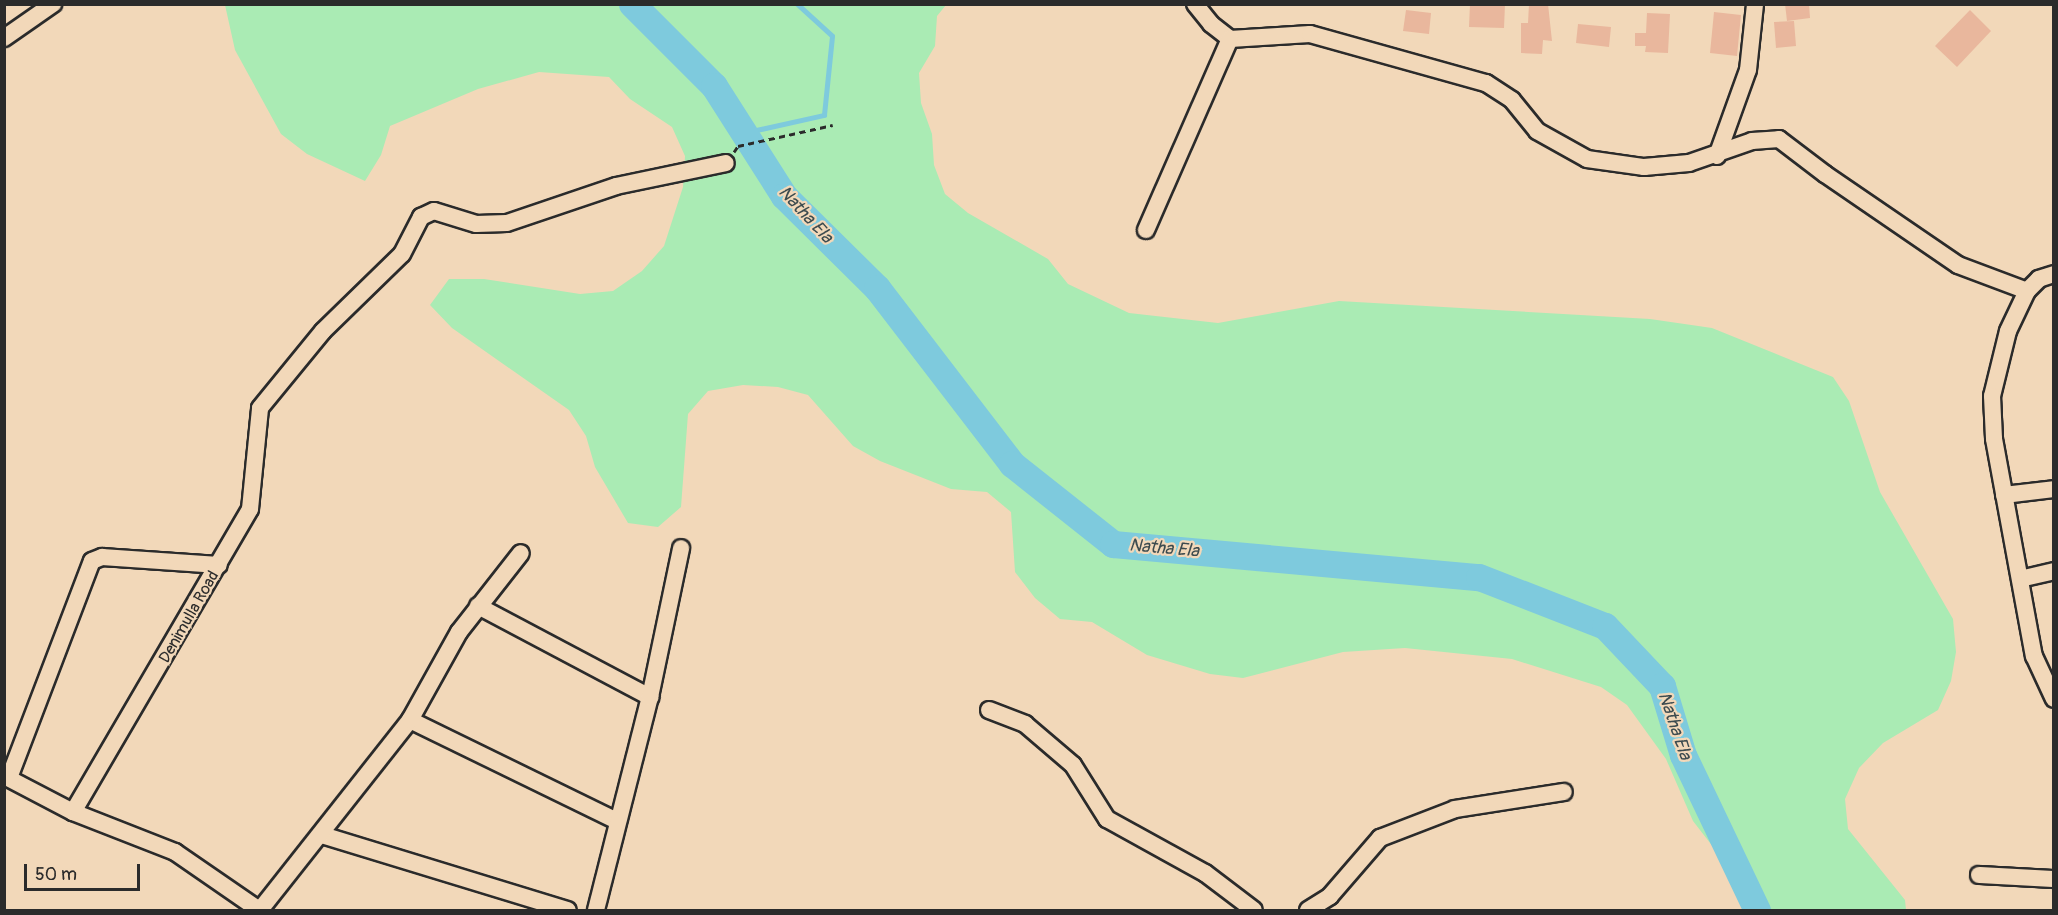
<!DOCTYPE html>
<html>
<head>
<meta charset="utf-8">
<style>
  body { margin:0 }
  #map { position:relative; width:2058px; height:915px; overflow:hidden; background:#f2d8b9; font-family:Pangolin,sans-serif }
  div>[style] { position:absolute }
  .green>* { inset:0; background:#aaebb4 }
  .stream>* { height:4.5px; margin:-2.25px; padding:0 2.25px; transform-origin:2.25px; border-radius:2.25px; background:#7ecadd }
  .river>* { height:27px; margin:-13.5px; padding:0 13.5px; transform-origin:13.5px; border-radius:13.5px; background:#7ecadd }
  .building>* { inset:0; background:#e9b79d }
  .path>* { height:3px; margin-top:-1.5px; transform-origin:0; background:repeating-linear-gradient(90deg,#2b2b2b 0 6px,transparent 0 10.5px) }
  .roads { filter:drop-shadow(2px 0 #2b2b2b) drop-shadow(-2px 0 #2b2b2b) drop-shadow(0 2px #2b2b2b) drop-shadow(0 -2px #2b2b2b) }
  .minor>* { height:16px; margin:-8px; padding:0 8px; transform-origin:8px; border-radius:8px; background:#f2d8b9 }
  span { translate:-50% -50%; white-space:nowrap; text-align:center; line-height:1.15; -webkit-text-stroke:4.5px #f2d8b9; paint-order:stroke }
  .street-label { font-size:16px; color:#2b2b2b }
  .water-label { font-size:18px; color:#3c4b4f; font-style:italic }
  .frame { position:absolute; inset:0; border:6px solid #2b2b2b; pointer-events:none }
  .scale { position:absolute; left:24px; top:864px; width:116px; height:27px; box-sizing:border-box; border:3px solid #2b2b2b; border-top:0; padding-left:8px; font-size:18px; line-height:21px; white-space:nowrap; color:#2b2b2b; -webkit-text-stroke:4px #f2d8b9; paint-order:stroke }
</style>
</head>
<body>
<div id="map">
  <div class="green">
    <i style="clip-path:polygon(225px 5px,946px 5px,937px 16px,935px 46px,919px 73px,921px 103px,932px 134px,934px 165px,945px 194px,968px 213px,1048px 259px,1068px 284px,1129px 313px,1218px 323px,1339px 301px,1650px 319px,1712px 328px,1833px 377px,1849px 401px,1880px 492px,1953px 619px,1956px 652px,1951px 681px,1938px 710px,1883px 743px,1859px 768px,1845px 799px,1848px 829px,1905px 900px,1906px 910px,1762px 910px,1693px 821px,1666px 759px,1627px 705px,1601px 687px,1512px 659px,1405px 648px,1343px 652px,1243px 678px,1210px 674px,1147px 655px,1092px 622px,1060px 619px,1035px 598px,1015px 572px,1011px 512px,987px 492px,951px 489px,880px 461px,853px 446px,808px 395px,778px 387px,743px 385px,708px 391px,688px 414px,681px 507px,658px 527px,628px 523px,595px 467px,586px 436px,569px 410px,452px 328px,430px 305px,449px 279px,484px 279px,580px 294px,613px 291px,642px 271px,664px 246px,683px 187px,685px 156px,672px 127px,630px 99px,609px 77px,539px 72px,478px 89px,390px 126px,381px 155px,365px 181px,307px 154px,281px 134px,235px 50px)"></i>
  </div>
  <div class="stream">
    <i style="left:743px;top:133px;width:83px;rotate:-12.5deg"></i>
    <i style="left:824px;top:115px;width:79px;rotate:-84.2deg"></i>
    <i style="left:832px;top:36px;width:47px;rotate:-137.6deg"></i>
  </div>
  <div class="river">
    <i style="left:632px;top:4px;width:116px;rotate:45deg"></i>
    <i style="left:714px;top:86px;width:130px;rotate:57.5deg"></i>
    <i style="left:784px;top:196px;width:131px;rotate:44.7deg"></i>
    <i style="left:877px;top:288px;width:222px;rotate:52.5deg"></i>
    <i style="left:1012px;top:464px;width:129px;rotate:38.4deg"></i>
    <i style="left:1113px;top:544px;width:367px;rotate:5.2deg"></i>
    <i style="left:1479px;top:577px;width:135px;rotate:21.3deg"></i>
    <i style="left:1605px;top:626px;width:83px;rotate:46.5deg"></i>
    <i style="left:1662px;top:686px;width:72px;rotate:73.1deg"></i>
    <i style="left:1683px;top:755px;width:172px;rotate:64.5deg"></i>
  </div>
  <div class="building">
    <i style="clip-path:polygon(1470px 4px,1505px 4px,1504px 28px,1469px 27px)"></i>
    <i style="clip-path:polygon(1529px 4px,1548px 4px,1552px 41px,1543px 40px,1542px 54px,1521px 53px,1521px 23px,1528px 23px)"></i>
    <i style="clip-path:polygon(1785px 4px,1809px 4px,1810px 18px,1787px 21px)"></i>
    <i style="clip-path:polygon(1406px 10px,1431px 13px,1429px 34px,1403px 31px)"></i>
    <i style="clip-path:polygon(1970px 10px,1991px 31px,1957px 67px,1935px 46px)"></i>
    <i style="clip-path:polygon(1714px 12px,1741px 15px,1737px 56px,1710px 53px)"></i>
    <i style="clip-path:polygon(1647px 13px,1670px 14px,1668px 53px,1645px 52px,1646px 46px,1635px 46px,1635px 33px,1646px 33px)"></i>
    <i style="clip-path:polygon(1794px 21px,1796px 46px,1776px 48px,1774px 22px)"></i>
    <i style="clip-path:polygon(1578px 24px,1611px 27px,1609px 47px,1576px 43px)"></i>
  </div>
  <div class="path">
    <i style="left:734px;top:152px;width:7px;rotate:-56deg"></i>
    <i style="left:738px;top:146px;width:97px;rotate:-12.5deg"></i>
  </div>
  <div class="roads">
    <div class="minor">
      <i style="left:1195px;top:4px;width:26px;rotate:51deg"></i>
      <i style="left:1211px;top:24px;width:24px;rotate:38deg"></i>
      <i style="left:1230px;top:39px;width:80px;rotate:-3.6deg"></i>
      <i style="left:1310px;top:34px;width:183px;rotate:15.6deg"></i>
      <i style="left:1486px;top:83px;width:31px;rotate:33deg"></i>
      <i style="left:1512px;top:100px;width:40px;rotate:51deg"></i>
      <i style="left:1537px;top:131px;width:57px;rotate:29.2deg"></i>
      <i style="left:1587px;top:159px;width:58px;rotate:8deg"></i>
      <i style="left:1644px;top:167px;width:45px;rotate:-5.1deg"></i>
      <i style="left:1689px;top:163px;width:67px;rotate:-19.2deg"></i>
      <i style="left:1752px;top:141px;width:27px;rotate:-4deg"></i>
      <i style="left:1779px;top:139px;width:58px;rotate:37.3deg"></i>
      <i style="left:1825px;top:174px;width:161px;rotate:34.4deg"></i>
      <i style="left:1958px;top:265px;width:74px;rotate:20.6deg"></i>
      <i style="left:4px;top:38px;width:60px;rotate:-34.8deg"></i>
      <i style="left:1717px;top:156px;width:91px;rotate:-70.2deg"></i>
      <i style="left:1748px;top:70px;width:66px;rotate:-83.9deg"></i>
      <i style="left:1146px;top:230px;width:209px;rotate:-66.3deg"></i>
      <i style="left:2054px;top:274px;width:16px;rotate:162deg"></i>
      <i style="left:2039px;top:279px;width:17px;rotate:135deg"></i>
      <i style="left:2027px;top:291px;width:44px;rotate:115.4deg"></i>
      <i style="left:2008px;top:331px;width:67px;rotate:103.8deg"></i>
      <i style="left:1992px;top:396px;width:43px;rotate:87.3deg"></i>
      <i style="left:1994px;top:439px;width:221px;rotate:79.6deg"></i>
      <i style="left:2034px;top:656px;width:47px;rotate:65.1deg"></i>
      <i style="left:2004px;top:495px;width:50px;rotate:-6.8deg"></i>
      <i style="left:2020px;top:579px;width:35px;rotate:-13deg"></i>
      <i style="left:478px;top:606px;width:195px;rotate:27.9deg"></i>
      <i style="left:989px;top:710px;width:39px;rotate:21deg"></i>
      <i style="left:1025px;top:724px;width:63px;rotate:40.5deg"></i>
      <i style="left:1073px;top:765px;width:64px;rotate:57.8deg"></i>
      <i style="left:1107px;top:819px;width:112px;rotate:28.9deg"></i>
      <i style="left:1205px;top:873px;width:61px;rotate:37.1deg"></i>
      <i style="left:410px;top:720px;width:230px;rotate:26deg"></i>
      <i style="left:4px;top:776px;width:78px;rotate:27.6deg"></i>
      <i style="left:73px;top:812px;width:110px;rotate:21.4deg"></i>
      <i style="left:175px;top:852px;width:102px;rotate:34.6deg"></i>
      <i style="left:9px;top:778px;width:232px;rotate:-69.1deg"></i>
      <i style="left:92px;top:561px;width:11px;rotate:-22deg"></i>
      <i style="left:102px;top:557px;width:117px;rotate:3.9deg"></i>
      <i style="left:73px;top:812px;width:351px;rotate:-59.7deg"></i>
      <i style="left:250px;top:509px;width:101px;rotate:-84.3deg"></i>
      <i style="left:260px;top:408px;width:99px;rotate:-50.7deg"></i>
      <i style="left:323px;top:331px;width:110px;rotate:-44.3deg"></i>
      <i style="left:402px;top:254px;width:42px;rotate:-62.8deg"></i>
      <i style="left:421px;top:217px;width:14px;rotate:-25deg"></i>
      <i style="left:434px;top:211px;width:44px;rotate:17.2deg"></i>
      <i style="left:476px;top:224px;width:31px;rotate:-2deg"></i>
      <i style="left:507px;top:223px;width:115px;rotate:-18.7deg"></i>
      <i style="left:616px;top:186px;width:112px;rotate:-11.8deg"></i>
      <i style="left:322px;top:835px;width:257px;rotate:17deg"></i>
      <i style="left:1979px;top:875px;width:75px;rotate:3.1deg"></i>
      <i style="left:260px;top:910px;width:242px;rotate:-51.7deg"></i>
      <i style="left:410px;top:720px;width:101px;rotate:-60.9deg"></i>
      <i style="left:459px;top:632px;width:100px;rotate:-51.9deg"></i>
      <i style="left:596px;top:910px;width:220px;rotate:-75.8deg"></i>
      <i style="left:650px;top:697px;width:152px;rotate:-78.2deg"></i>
      <i style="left:1308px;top:910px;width:26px;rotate:-32deg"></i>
      <i style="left:1330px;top:896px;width:77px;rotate:-49.2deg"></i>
      <i style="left:1380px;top:838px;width:80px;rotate:-21.1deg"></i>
      <i style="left:1455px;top:809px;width:110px;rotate:-8.9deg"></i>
    </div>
  </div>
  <div class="street-label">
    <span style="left:189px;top:617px;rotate:-60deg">Denimulla Road</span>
  </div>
  <div class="water-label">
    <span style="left:805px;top:215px;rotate:47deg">Natha Ela</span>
    <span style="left:1164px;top:549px;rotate:5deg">Natha Ela</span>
    <span style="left:1674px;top:726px;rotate:71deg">Natha Ela</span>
  </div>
  <div class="frame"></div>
  <div class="scale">50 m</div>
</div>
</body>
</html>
